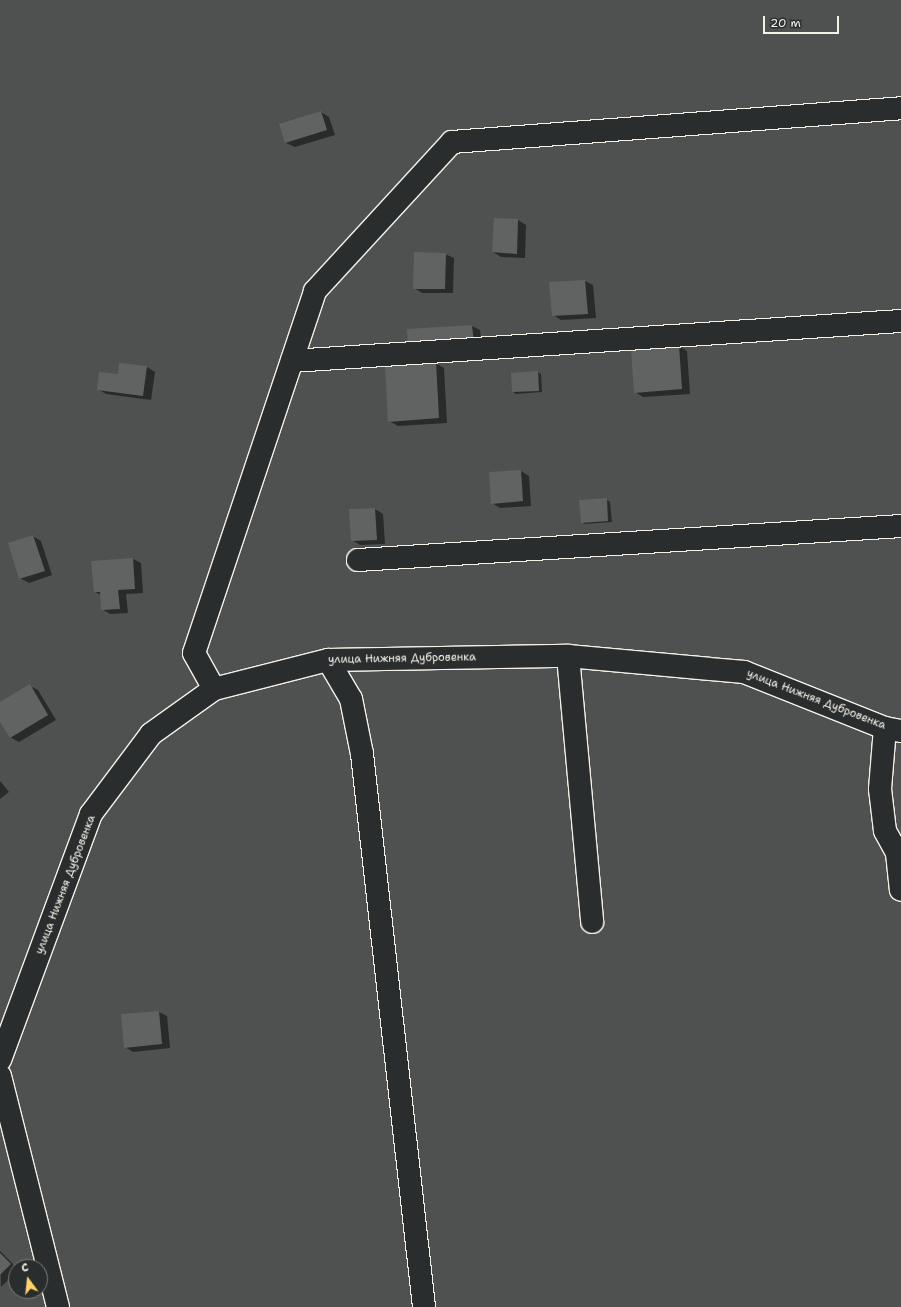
<!DOCTYPE html>
<html>
<head>
<meta charset="utf-8">
<style>
  body { margin:0 }
  #map { position:relative; width:901px; height:1307px; overflow:hidden; background:#363939; font-family:"Shantell Sans",sans-serif }
  div>[style] { position:absolute }
  .green>* { inset:0; background:#4e514f }
  .shadow>* { inset:0; background:#0007 }
  .building>* { inset:0; background:#616362 }
  .roads { filter:drop-shadow(1px 0 #f4f1e8) drop-shadow(-1px 0 #f4f1e8) drop-shadow(0 1px #f4f1e8) drop-shadow(0 -1px #f4f1e8) }
  .minor>* { height:22px; margin:-11px; padding:0 11px; transform-origin:11px; border-radius:11px; background:#2a2d2e }
  span { translate:-50% -50%; white-space:nowrap; text-align:center; line-height:1.15; -webkit-text-stroke:3px #2a2d2e; paint-order:stroke }
  .street-label { font-size:11px; color:#f4f1e8 }
  .north { position:absolute; left:8px; top:1259px; width:40px; height:40px; box-sizing:border-box; background:#2a2d2e; border:1px solid #7b7b78; border-radius:50%; rotate:345deg; font-size:11px; font-weight:700; line-height:16px; text-align:center; color:#f4f1e8 }
  .north::after { content:''; display:block; margin:auto; width:14px; height:18px; background:#ffd166; clip-path:polygon(50% 0,100% 100%,50% 72%,0 100%) }
  .scale { position:absolute; left:763px; top:16px; width:76px; height:18px; box-sizing:border-box; border:2px solid #f4f1e8; border-top:0; padding-left:5px; font-size:12px; line-height:14px; white-space:nowrap; color:#f4f1e8; -webkit-text-stroke:3px #2a2d2e; paint-order:stroke }
</style>
</head>
<body>
<div id="map">
  <div class="green">
    <i style="clip-path:polygon(evenodd,0 0,901px 0,901px 1307px,0 1307px,0 0,16px 1267px,40px 1267px,40px 1291px,16px 1291px,16px 1267px)"></i>
  </div>
  <div class="shadow">
    <i style="clip-path:polygon(321px 112px,329px 117px,335px 135px,295px 147px,286px 143px)"></i>
    <i style="clip-path:polygon(495px 219px,518px 220px,526px 225px,525px 258px,501px 257px,493px 252px)"></i>
    <i style="clip-path:polygon(445px 254px,454px 258px,453px 293px,422px 293px,414px 288px)"></i>
    <i style="clip-path:polygon(585px 281px,593px 285px,596px 318px,561px 320px,553px 315px,551px 283px)"></i>
    <i style="clip-path:polygon(472px 326px,480px 330px,482px 347px,417px 351px)"></i>
    <i style="clip-path:polygon(679px 346px,687px 351px,690px 394px,643px 397px,635px 392px)"></i>
    <i style="clip-path:polygon(435px 363px,444px 368px,447px 423px,398px 426px,389px 421px)"></i>
    <i style="clip-path:polygon(147px 367px,155px 372px,151px 400px,106px 394px,98px 389px,118px 375px)"></i>
    <i style="clip-path:polygon(537px 372px,541px 374px,542px 392px,516px 394px,513px 392px)"></i>
    <i style="clip-path:polygon(521px 471px,529px 476px,531px 506px,500px 508px,492px 503px)"></i>
    <i style="clip-path:polygon(606px 499px,610px 502px,612px 522px,585px 524px,582px 522px)"></i>
    <i style="clip-path:polygon(375px 509px,383px 514px,385px 544px,360px 545px,352px 540px)"></i>
    <i style="clip-path:polygon(33px 536px,41px 541px,52px 575px,29px 583px,20px 578px)"></i>
    <i style="clip-path:polygon(133px 559px,141px 563px,143px 593px,126px 594px,128px 613px,110px 614px,102px 609px,101px 595px,95px 592px)"></i>
    <i style="clip-path:polygon(30px 686px,38px 690px,56px 720px,19px 742px,10px 737px,0 720px,0 703px)"></i>
    <i style="clip-path:polygon(0 781px,9px 792px,0 799px)"></i>
    <i style="clip-path:polygon(159px 1012px,167px 1016px,170px 1048px,133px 1052px,125px 1047px)"></i>
    <i style="clip-path:polygon(0 1251px,16px 1267px,16px 1272px,1px 1287px)"></i>
  </div>
  <div class="building">
    <i style="clip-path:polygon(321px 111px,327px 130px,285px 143px,279px 124px)"></i>
    <i style="clip-path:polygon(494px 218px,518px 219px,517px 254px,492px 252px)"></i>
    <i style="clip-path:polygon(414px 252px,446px 253px,445px 289px,413px 289px)"></i>
    <i style="clip-path:polygon(585px 280px,588px 314px,552px 316px,549px 282px)"></i>
    <i style="clip-path:polygon(472px 325px,474px 343px,408px 347px,407px 329px)"></i>
    <i style="clip-path:polygon(679px 345px,682px 389px,634px 393px,631px 349px)"></i>
    <i style="clip-path:polygon(436px 362px,439px 418px,388px 422px,385px 366px)"></i>
    <i style="clip-path:polygon(119px 363px,147px 366px,143px 396px,97px 390px,99px 372px,118px 374px)"></i>
    <i style="clip-path:polygon(538px 371px,539px 391px,512px 392px,511px 373px)"></i>
    <i style="clip-path:polygon(521px 470px,523px 501px,491px 504px,489px 472px)"></i>
    <i style="clip-path:polygon(607px 498px,608px 521px,581px 523px,579px 500px)"></i>
    <i style="clip-path:polygon(375px 508px,377px 540px,351px 541px,349px 509px)"></i>
    <i style="clip-path:polygon(33px 535px,45px 571px,19px 579px,8px 543px)"></i>
    <i style="clip-path:polygon(133px 558px,135px 589px,118px 590px,120px 609px,101px 610px,100px 592px,94px 592px,91px 561px)"></i>
    <i style="clip-path:polygon(30px 684px,48px 715px,10px 738px,0 722px,0 702px)"></i>
    <i style="clip-path:polygon(159px 1011px,162px 1044px,124px 1048px,121px 1014px)"></i>
    <i style="clip-path:polygon(0 1253px,11px 1264px,0 1275px)"></i>
  </div>
  <div class="roads">
    <div class="minor">
      <i style="left:292px;top:361px;width:610px;rotate:-3.76deg"></i>
      <i style="left:358px;top:560px;width:544px;rotate:-3.58deg"></i>
      <i style="left:568px;top:656px;width:267px;rotate:84.8deg"></i>
      <i style="left:328px;top:660px;width:45px;rotate:59.5deg"></i>
      <i style="left:351px;top:699px;width:56px;rotate:78.7deg"></i>
      <i style="left:362px;top:754px;width:556px;rotate:83.6deg"></i>
      <i style="left:214px;top:689px;width:41px;rotate:-119.1deg"></i>
      <i style="left:194px;top:653px;width:382px;rotate:-71.5deg"></i>
      <i style="left:315px;top:291px;width:202px;rotate:-47.4deg"></i>
      <i style="left:452px;top:142px;width:450px;rotate:-4.3deg"></i>
      <i style="left:885px;top:728px;width:61px;rotate:94.7deg"></i>
      <i style="left:880px;top:789px;width:42px;rotate:83.2deg"></i>
      <i style="left:885px;top:831px;width:25px;rotate:61deg"></i>
      <i style="left:897px;top:853px;width:37px;rotate:84deg"></i>
      <i style="left:0;top:1060px;width:262px;rotate:-69.7deg"></i>
      <i style="left:91px;top:814px;width:100px;rotate:-53.1deg"></i>
      <i style="left:151px;top:734px;width:77px;rotate:-35.5deg"></i>
      <i style="left:214px;top:689px;width:118px;rotate:-14.3deg"></i>
      <i style="left:328px;top:660px;width:240px;rotate:-1deg"></i>
      <i style="left:568px;top:656px;width:177px;rotate:5.2deg"></i>
      <i style="left:744px;top:672px;width:152px;rotate:21.7deg"></i>
      <i style="left:885px;top:728px;width:16px;rotate:11deg"></i>
      <i style="left:0;top:1076px;width:238px;rotate:75.9deg"></i>
    </div>
  </div>
  <div class="street-label">
    <span style="left:402px;top:659px;rotate:-1deg">улица Нижняя Дубровенка</span>
    <span style="left:816px;top:700px;rotate:21deg">улица Нижняя Дубровенка</span>
    <span style="left:66px;top:885px;rotate:-69deg">улица Нижняя Дубровенка</span>
  </div>
  <div class="north">С</div>
  <div class="scale">20 m</div>
</div>
</body>
</html>
